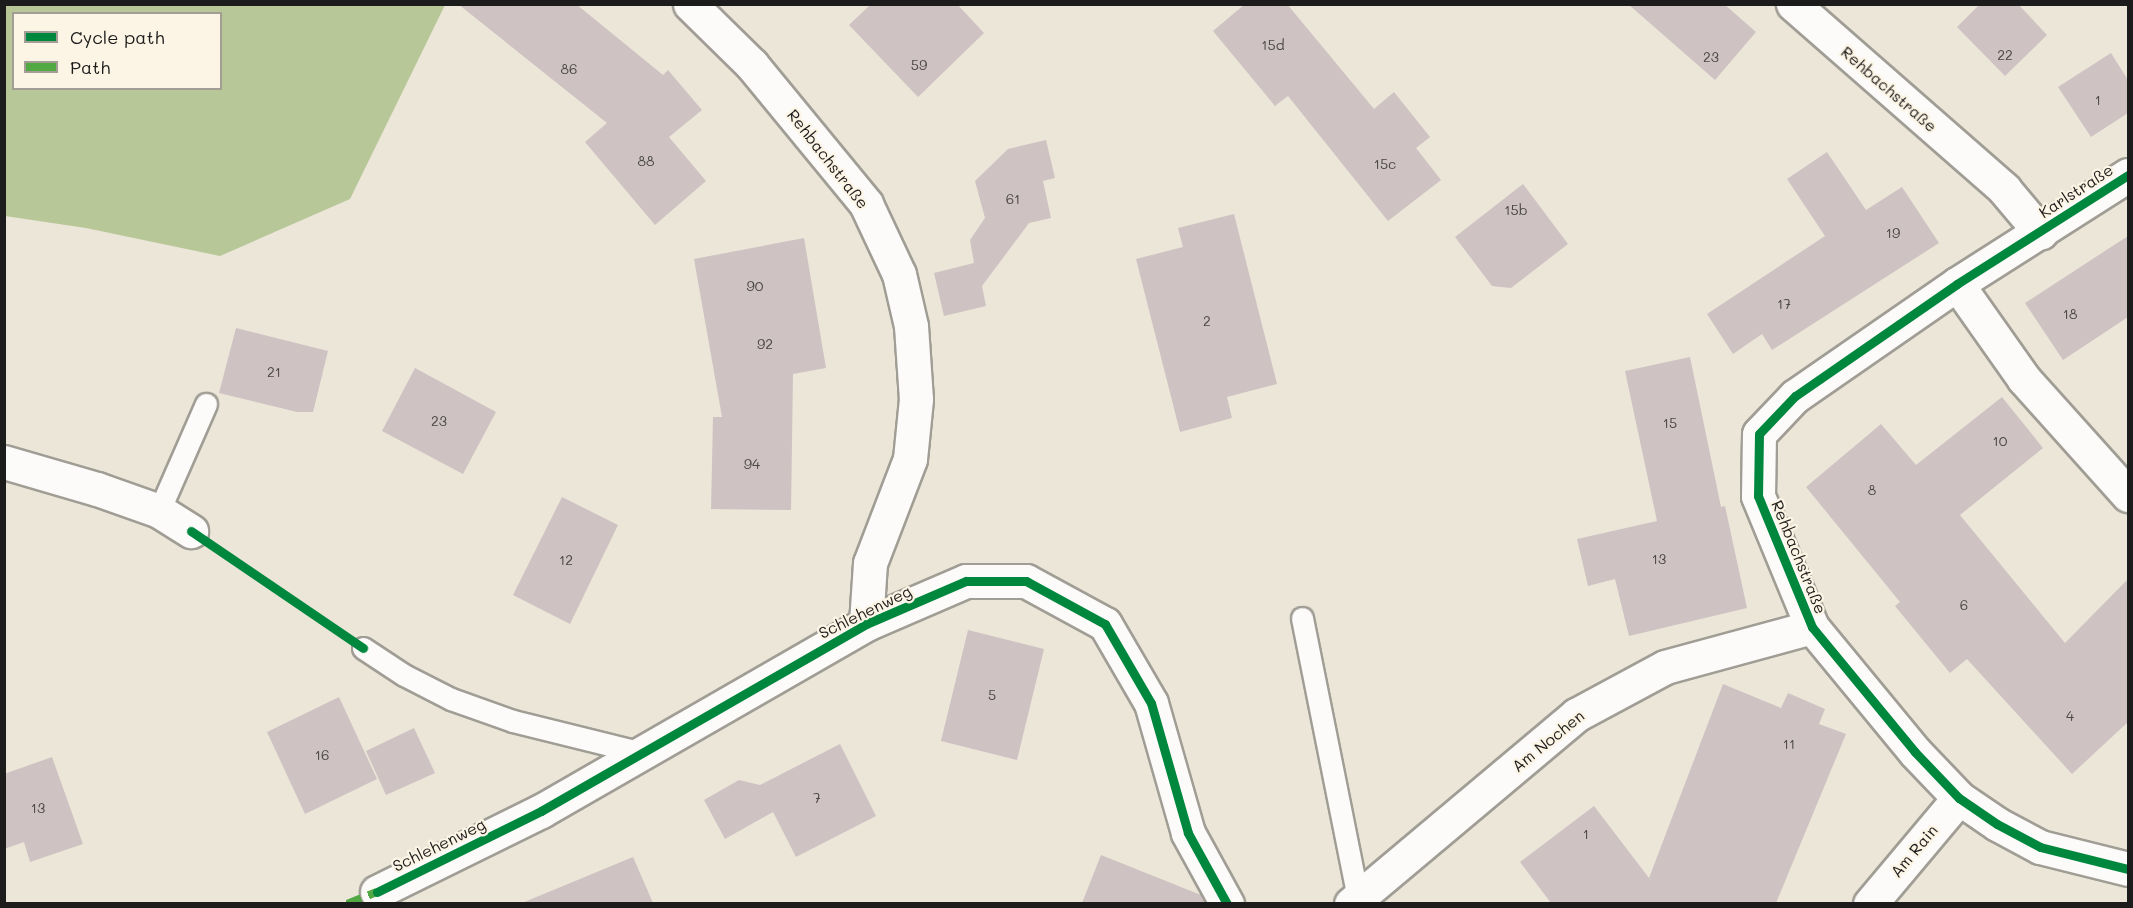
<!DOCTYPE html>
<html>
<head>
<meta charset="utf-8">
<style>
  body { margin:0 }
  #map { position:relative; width:2133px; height:908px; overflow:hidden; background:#ebe6d8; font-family:Mali,sans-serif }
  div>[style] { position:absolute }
  .forest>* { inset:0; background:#b7c797 }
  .building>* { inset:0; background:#cfc2c3 }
  .roads { filter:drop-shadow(2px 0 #a09d95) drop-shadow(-2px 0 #a09d95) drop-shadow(0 2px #a09d95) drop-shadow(0 -2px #a09d95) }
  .lane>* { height:21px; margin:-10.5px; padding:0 10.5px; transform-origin:10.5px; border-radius:10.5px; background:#fcfbf9 }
  .street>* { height:33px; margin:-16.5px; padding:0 16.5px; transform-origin:16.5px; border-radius:16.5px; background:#fcfbf9 }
  .quiet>* { height:8px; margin-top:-4px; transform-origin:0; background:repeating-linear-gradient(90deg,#52a943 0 15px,transparent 0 23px) }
  .cycleway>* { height:9px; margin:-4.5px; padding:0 4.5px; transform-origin:4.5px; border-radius:4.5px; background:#00873e }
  span { translate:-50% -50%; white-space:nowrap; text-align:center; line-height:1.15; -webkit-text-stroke:4.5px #fcf5e5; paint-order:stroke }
  .number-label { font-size:14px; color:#494646 }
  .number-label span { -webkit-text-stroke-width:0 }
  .street-label { font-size:16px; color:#1c1c1c }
  .frame { position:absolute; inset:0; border:6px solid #1c1c1c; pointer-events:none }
  .legend { position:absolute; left:12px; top:12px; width:210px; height:78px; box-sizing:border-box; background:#fcf5e5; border:2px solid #a29e95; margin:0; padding:8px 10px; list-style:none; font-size:18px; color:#1c1c1c }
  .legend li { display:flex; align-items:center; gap:12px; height:30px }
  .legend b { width:30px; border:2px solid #a29e95 }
</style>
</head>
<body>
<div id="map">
  <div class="forest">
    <i style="clip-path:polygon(evenodd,5px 4px,445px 4px,445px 5px,350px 199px,220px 256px,86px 228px,5px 216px,5px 4px,14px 14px,220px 14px,220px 88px,14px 88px,14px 14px)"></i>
  </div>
  <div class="building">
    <i style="clip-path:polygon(458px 4px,576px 4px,663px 75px,668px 70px,702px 110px,669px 137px,706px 181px,655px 225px,585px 142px,607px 123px)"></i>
    <i style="clip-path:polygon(871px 4px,957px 4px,984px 33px,918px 97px,849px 25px)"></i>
    <i style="clip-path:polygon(1245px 4px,1287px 4px,1374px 109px,1394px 92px,1430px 137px,1416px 148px,1441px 180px,1388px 221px,1288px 96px,1275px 106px,1213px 31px)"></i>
    <i style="clip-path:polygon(1628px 4px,1724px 4px,1756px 32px,1715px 80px)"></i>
    <i style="clip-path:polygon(1980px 4px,2018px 4px,2047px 35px,2005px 76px,1957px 27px)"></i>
    <i style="clip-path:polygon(2111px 53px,2128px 80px,2128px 113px,2091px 137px,2058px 87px)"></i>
    <i style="clip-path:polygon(1046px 140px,1055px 178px,1043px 181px,1051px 218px,1029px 223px,982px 286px,986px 306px,944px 316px,934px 273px,974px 263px,970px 240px,985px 218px,975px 181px,1008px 149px)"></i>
    <i style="clip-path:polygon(1827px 152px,1866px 210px,1902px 187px,1939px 243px,1772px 350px,1762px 334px,1733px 354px,1707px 314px,1825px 236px,1787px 179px)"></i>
    <i style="clip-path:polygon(1523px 184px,1568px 244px,1511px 288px,1492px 286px,1455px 237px)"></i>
    <i style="clip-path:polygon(1234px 214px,1277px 384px,1227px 397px,1232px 418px,1180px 432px,1136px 259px,1183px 247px,1178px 228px)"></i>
    <i style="clip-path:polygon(2128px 236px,2128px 317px,2063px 360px,2025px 303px)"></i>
    <i style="clip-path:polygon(804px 238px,826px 368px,793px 374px,791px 510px,711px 509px,713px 417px,722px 417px,694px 259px)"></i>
    <i style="clip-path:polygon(236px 328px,328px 351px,313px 412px,297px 412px,219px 393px)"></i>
    <i style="clip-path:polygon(1690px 357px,1721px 507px,1725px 506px,1747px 608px,1629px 636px,1615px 579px,1588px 586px,1577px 539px,1657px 521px,1625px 371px)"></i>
    <i style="clip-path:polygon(415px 368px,496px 412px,463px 474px,382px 431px)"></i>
    <i style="clip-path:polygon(2002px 397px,2043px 448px,1960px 515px,2065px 643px,2128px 579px,2128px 722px,2072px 774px,1967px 659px,1950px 673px,1895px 606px,1900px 602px,1806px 487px,1881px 424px,1916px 465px)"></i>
    <i style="clip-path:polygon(562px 497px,618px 525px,570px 624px,513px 595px)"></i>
    <i style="clip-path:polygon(968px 630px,1044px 649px,1017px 760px,941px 741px)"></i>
    <i style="clip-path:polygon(1723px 684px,1781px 708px,1788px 693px,1825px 709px,1819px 724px,1846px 734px,1776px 903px,1551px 903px,1520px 862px,1594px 806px,1649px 878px)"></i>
    <i style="clip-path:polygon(339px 697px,377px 779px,305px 814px,267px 732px)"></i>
    <i style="clip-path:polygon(414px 728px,435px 773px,386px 795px,366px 751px)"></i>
    <i style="clip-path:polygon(840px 744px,876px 816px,796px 857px,773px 812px,725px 839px,704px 800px,739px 780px,760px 785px)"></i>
    <i style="clip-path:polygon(52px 757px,83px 844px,30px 862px,24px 842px,4px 849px,4px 774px)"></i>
    <i style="clip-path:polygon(1101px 855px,1201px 895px,1205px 903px,1082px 903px)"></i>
    <i style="clip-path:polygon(633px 857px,653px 903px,522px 903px)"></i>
  </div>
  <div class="roads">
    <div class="lane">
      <i style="left:159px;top:511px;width:117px;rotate:-66.3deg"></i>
      <i style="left:1302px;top:618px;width:286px;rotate:78.7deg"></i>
      <i style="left:363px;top:648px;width:49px;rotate:33.4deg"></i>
      <i style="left:404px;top:675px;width:53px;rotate:27.1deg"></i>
      <i style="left:451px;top:699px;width:66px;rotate:19.5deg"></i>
      <i style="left:513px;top:721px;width:133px;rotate:13.9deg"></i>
    </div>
    <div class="street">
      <i style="left:690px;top:4px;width:87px;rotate:44.5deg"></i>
      <i style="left:752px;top:65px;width:180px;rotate:50.6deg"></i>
      <i style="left:866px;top:204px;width:77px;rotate:64.8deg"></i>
      <i style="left:899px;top:274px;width:53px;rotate:77deg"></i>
      <i style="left:911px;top:326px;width:73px;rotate:86.1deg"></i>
      <i style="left:916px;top:399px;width:60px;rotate:95.7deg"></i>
      <i style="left:910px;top:459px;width:111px;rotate:111deg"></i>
      <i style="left:870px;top:563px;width:61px;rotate:93.8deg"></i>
      <i style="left:1793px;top:4px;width:281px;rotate:41.2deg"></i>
      <i style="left:2004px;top:189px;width:57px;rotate:49.9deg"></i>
      <i style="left:2128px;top:175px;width:203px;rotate:147.5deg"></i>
      <i style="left:1957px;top:284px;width:197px;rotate:145.3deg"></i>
      <i style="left:1795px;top:396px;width:52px;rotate:133.5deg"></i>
      <i style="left:1759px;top:434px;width:62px;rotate:90.9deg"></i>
      <i style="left:1758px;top:496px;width:142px;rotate:67.6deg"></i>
      <i style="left:1812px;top:627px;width:162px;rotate:50.5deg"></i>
      <i style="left:1915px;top:752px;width:64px;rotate:46.3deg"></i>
      <i style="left:1959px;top:798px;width:46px;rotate:34.4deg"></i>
      <i style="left:1997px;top:824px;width:49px;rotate:28.1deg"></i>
      <i style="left:2040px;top:847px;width:91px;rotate:14deg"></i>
      <i style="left:1957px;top:284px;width:116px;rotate:54.8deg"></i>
      <i style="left:2024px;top:379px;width:156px;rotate:48.1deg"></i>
      <i style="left:4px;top:462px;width:97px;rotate:16.2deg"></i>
      <i style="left:97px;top:489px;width:66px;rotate:19.5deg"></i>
      <i style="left:159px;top:511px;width:38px;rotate:32deg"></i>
      <i style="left:377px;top:892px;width:183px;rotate:-26.3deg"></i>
      <i style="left:541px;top:811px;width:375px;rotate:-29.9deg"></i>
      <i style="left:866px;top:624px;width:109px;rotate:-23.3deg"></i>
      <i style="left:966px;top:581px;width:60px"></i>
      <i style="left:1026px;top:581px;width:90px;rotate:28.6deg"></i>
      <i style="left:1105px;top:624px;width:91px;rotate:59.8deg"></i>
      <i style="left:1151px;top:703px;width:135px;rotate:74.1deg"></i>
      <i style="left:1188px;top:833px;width:81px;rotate:61.2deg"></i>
      <i style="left:1351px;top:904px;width:294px;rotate:-40deg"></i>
      <i style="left:1576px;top:715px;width:101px;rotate:-28.3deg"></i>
      <i style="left:1665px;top:667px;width:152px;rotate:-15.2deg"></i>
      <i style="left:1870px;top:904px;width:138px;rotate:-50deg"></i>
    </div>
  </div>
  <div class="quiet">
    <i style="left:347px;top:904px;width:32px;rotate:-22deg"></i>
  </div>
  <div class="cycleway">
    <i style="left:2128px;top:175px;width:203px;rotate:147.5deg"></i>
    <i style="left:1957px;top:284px;width:197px;rotate:145.3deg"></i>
    <i style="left:1795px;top:396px;width:52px;rotate:133.5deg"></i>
    <i style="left:1759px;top:434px;width:62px;rotate:90.9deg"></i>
    <i style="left:1758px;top:496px;width:142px;rotate:67.6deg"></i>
    <i style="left:1812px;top:627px;width:162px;rotate:50.5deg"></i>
    <i style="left:1915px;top:752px;width:64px;rotate:46.3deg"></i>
    <i style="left:1959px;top:798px;width:46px;rotate:34.4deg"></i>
    <i style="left:1997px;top:824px;width:49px;rotate:28.1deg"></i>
    <i style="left:2040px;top:847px;width:91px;rotate:14deg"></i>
    <i style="left:191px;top:531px;width:208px;rotate:34.2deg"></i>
    <i style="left:377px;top:892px;width:183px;rotate:-26.3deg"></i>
    <i style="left:541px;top:811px;width:375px;rotate:-29.9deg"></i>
    <i style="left:866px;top:624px;width:109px;rotate:-23.3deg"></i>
    <i style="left:966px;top:581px;width:60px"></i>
    <i style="left:1026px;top:581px;width:90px;rotate:28.6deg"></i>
    <i style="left:1105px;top:624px;width:91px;rotate:59.8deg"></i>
    <i style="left:1151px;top:703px;width:135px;rotate:74.1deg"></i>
    <i style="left:1188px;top:833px;width:81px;rotate:61.2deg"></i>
  </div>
  <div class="number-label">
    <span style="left:1273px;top:45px">15d</span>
    <span style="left:2005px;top:55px">22</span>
    <span style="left:1711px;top:57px">23</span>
    <span style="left:919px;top:65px">59</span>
    <span style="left:569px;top:69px">86</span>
    <span style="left:2098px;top:100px">1</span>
    <span style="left:646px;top:161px">88</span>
    <span style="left:1385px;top:164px">15c</span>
    <span style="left:1013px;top:199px">61</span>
    <span style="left:1516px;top:210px">15b</span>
    <span style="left:1893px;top:233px">19</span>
    <span style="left:755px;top:286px">90</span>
    <span style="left:1784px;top:304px">17</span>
    <span style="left:2070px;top:314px">18</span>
    <span style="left:1207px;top:321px">2</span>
    <span style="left:765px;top:344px">92</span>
    <span style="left:274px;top:372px">21</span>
    <span style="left:439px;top:421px">23</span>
    <span style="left:1670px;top:423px">15</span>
    <span style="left:2000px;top:441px">10</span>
    <span style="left:752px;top:464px">94</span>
    <span style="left:1872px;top:490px">8</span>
    <span style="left:1659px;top:559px">13</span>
    <span style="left:566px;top:560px">12</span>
    <span style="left:1964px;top:605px">6</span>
    <span style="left:992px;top:695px">5</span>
    <span style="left:2070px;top:716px">4</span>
    <span style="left:1789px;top:744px">11</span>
    <span style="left:322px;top:755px">16</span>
    <span style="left:817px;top:798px">7</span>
    <span style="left:38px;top:808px">13</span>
    <span style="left:1586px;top:834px">1</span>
  </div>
  <div class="street-label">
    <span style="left:1889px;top:89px;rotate:41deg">Rehbachstraße</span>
    <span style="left:828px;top:159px;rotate:52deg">Rehbachstraße</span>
    <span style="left:2076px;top:191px;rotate:-33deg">Karlstraße</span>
    <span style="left:1799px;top:557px;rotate:68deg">Rehbachstraße</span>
    <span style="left:865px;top:612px;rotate:-26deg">Schlehenweg</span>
    <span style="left:1548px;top:741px;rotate:-39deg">Am Nochen</span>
    <span style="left:439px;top:845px;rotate:-26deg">Schlehenweg</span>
    <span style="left:1914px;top:851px;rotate:-50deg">Am Rain</span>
  </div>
  <div class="frame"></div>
  <ul class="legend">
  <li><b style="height:8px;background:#00873e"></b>Cycle path</li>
  <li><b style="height:8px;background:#52a943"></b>Path</li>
  </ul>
</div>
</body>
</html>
